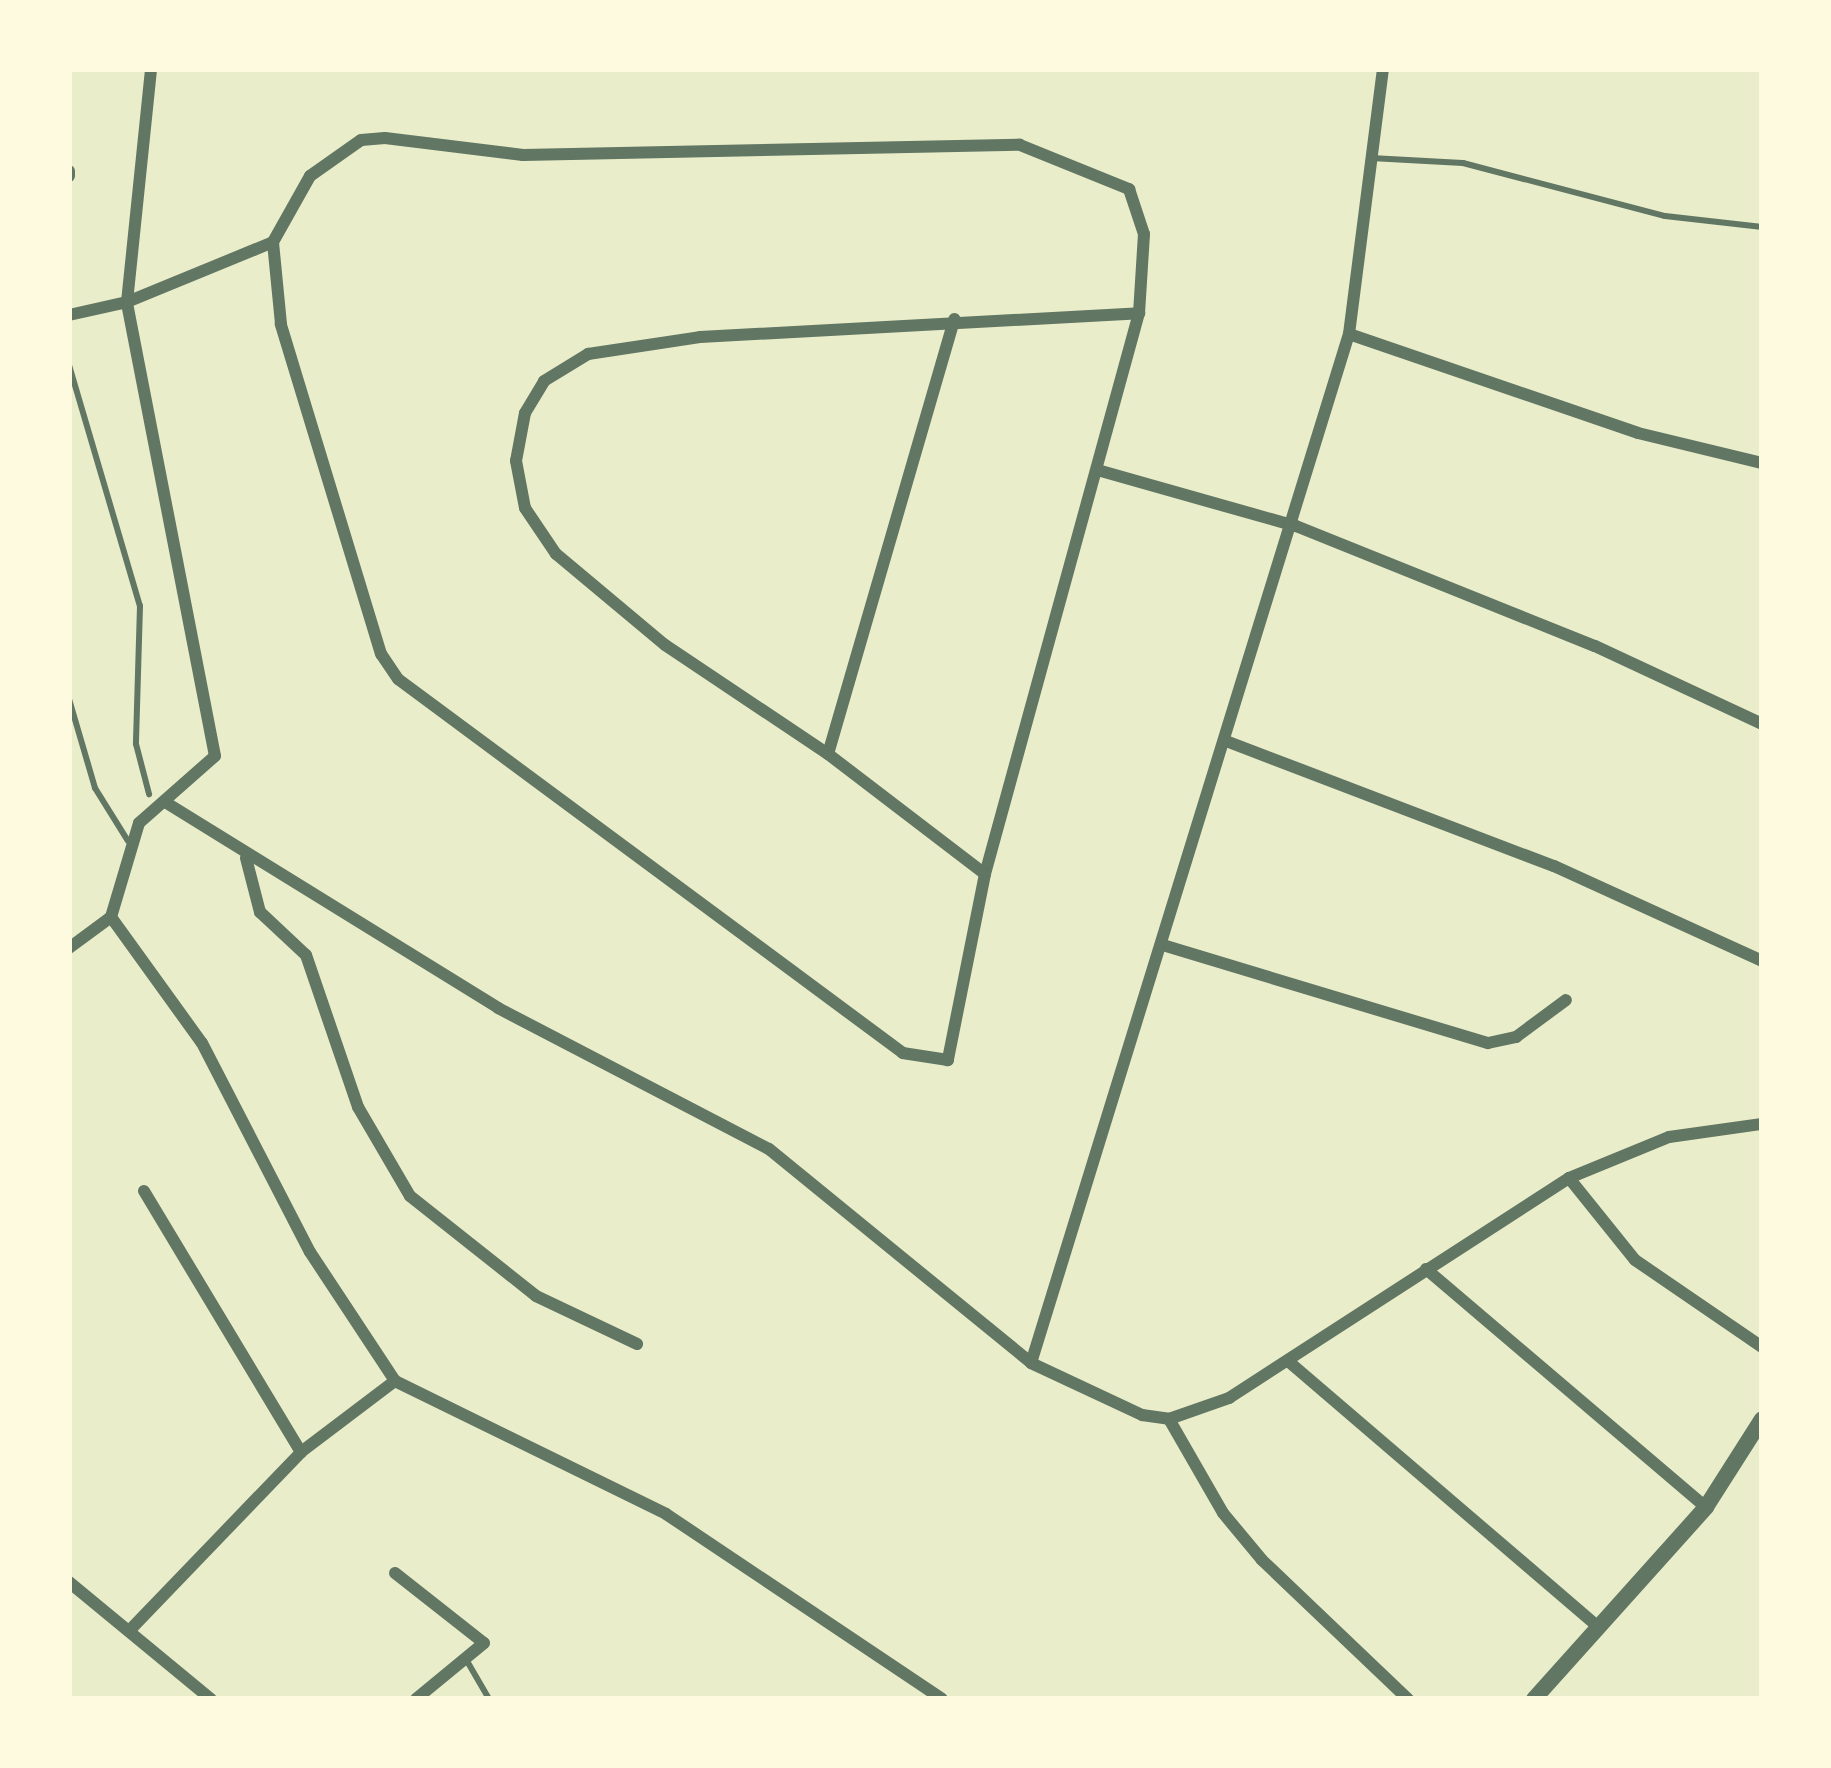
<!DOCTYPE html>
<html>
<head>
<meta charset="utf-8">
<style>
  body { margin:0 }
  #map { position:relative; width:1831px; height:1768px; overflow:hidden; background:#e9edc9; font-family:"Fira Sans Condensed",sans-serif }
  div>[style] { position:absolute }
  .service>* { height:6px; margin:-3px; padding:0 3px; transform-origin:3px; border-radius:3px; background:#617663 }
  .minor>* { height:12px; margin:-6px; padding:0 6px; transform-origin:6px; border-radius:6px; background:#617663 }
  .tertiary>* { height:16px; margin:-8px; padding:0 8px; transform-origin:8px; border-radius:8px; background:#617663 }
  span { translate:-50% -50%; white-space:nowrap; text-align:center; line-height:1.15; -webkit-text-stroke:12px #fefae0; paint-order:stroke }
  .frame { position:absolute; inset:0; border:72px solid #fefae0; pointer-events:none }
</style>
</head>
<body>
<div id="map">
  <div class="service">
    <i style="left:1371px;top:158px;width:92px;rotate:3.1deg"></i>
    <i style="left:1463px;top:163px;width:209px;rotate:14.7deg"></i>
    <i style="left:1665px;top:216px;width:98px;rotate:6.5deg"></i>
    <i style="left:69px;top:365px;width:251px;rotate:73.6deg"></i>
    <i style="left:140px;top:606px;width:138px;rotate:91.7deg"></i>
    <i style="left:136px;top:744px;width:52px;rotate:75.4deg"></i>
    <i style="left:69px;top:699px;width:93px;rotate:73.7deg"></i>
    <i style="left:95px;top:788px;width:62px;rotate:58.1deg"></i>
    <i style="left:467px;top:1661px;width:44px;rotate:59.9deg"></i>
  </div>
  <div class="minor">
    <i style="left:385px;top:138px;width:139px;rotate:7deg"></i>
    <i style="left:523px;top:155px;width:497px;rotate:-1.2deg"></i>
    <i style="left:1020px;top:145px;width:118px;rotate:22deg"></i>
    <i style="left:1129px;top:189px;width:47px;rotate:71.6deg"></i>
    <i style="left:1144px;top:234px;width:79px;rotate:93.6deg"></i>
    <i style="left:1139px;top:313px;width:582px;rotate:105.35deg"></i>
    <i style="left:985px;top:874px;width:190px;rotate:101.3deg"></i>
    <i style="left:948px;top:1060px;width:46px;rotate:-171.2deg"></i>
    <i style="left:903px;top:1053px;width:628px;rotate:-143.48deg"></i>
    <i style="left:398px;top:679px;width:30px;rotate:-124deg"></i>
    <i style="left:381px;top:654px;width:345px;rotate:-106.9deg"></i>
    <i style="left:281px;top:324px;width:82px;rotate:-95.6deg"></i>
    <i style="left:273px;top:242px;width:76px;rotate:-60.7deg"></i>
    <i style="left:310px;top:176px;width:62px;rotate:-35.2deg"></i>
    <i style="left:361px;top:140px;width:24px;rotate:-5deg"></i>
    <i style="left:69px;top:171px;width:5px;rotate:90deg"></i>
    <i style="left:69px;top:315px;width:59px;rotate:-12.6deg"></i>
    <i style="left:127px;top:302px;width:158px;rotate:-22.3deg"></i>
    <i style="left:1349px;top:334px;width:305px;rotate:18.9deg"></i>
    <i style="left:1638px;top:433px;width:128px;rotate:13.6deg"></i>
    <i style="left:1101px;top:471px;width:203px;rotate:15.8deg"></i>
    <i style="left:1296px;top:526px;width:322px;rotate:21.9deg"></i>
    <i style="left:1595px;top:646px;width:184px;rotate:25deg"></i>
    <i style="left:1226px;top:741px;width:351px;rotate:20.9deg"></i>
    <i style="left:1554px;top:866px;width:229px;rotate:24.5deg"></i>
    <i style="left:828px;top:754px;width:453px;rotate:-73.8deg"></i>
    <i style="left:165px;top:802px;width:392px;rotate:31.7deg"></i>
    <i style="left:498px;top:1008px;width:305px;rotate:27.5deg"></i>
    <i style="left:769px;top:1149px;width:338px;rotate:39.2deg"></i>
    <i style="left:1031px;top:1363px;width:123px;rotate:25.1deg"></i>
    <i style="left:1142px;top:1415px;width:27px;rotate:8deg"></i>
    <i style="left:1169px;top:1419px;width:64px;rotate:-19.3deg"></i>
    <i style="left:1229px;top:1398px;width:405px;rotate:-32.9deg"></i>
    <i style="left:1569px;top:1178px;width:108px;rotate:-22.3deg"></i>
    <i style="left:1669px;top:1137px;width:94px;rotate:-8deg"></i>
    <i style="left:246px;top:858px;width:56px;rotate:75.5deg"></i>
    <i style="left:260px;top:912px;width:63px;rotate:43.1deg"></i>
    <i style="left:306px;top:955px;width:161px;rotate:71.1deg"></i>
    <i style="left:358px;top:1107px;width:103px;rotate:59.7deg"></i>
    <i style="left:410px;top:1196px;width:161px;rotate:38.4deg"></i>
    <i style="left:536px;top:1296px;width:112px;rotate:25.4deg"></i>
    <i style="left:985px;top:874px;width:198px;rotate:-142.6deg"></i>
    <i style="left:828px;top:754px;width:196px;rotate:-146.2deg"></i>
    <i style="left:665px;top:645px;width:142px;rotate:-140.1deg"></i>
    <i style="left:556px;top:554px;width:55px;rotate:-124deg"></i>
    <i style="left:525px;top:508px;width:48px;rotate:-100.8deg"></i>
    <i style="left:516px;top:461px;width:49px;rotate:-79.4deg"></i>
    <i style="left:525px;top:413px;width:37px;rotate:-59deg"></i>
    <i style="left:544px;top:381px;width:52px;rotate:-31.5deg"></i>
    <i style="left:588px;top:354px;width:113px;rotate:-8.6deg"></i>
    <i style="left:700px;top:337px;width:440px;rotate:-3.1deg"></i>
    <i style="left:111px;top:917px;width:155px;rotate:54.2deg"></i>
    <i style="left:202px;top:1043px;width:235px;rotate:62.7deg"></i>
    <i style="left:310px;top:1252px;width:154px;rotate:56.6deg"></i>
    <i style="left:395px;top:1381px;width:302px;rotate:26.1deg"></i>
    <i style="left:666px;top:1514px;width:332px;rotate:33.8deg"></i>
    <i style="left:1166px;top:946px;width:336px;rotate:16.8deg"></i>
    <i style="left:1488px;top:1043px;width:29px;rotate:-12deg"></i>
    <i style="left:1516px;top:1037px;width:62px;rotate:-36.5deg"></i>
    <i style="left:69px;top:948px;width:52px;rotate:-36.4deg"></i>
    <i style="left:111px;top:917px;width:98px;rotate:-73.4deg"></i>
    <i style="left:139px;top:823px;width:101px;rotate:-41.4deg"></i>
    <i style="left:215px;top:756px;width:462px;rotate:-101deg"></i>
    <i style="left:127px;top:302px;width:234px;rotate:-84.1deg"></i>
    <i style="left:1569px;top:1178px;width:105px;rotate:51.2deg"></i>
    <i style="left:1635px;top:1260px;width:154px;rotate:34.4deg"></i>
    <i style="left:144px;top:1191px;width:305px;rotate:59deg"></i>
    <i style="left:1426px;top:1269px;width:367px;rotate:40.4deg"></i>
    <i style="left:1288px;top:1361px;width:406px;rotate:40.6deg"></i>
    <i style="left:1031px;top:1363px;width:1077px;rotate:-72.83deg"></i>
    <i style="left:1349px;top:334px;width:267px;rotate:-82.7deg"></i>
    <i style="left:1169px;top:1419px;width:108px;rotate:60.1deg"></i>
    <i style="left:1223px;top:1513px;width:61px;rotate:50.3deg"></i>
    <i style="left:1262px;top:1560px;width:202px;rotate:43.6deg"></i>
    <i style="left:395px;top:1573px;width:113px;rotate:38.2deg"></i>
    <i style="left:484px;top:1643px;width:88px;rotate:140.5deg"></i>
    <i style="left:69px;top:1582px;width:184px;rotate:39.5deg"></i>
    <i style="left:129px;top:1631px;width:248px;rotate:-46.1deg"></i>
    <i style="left:301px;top:1452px;width:118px;rotate:-37.1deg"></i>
  </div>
  <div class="tertiary">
    <i style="left:1534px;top:1699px;width:258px;rotate:-48.1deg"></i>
    <i style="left:1706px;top:1507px;width:104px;rotate:-57.5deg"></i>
  </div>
  <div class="frame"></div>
</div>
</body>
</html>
